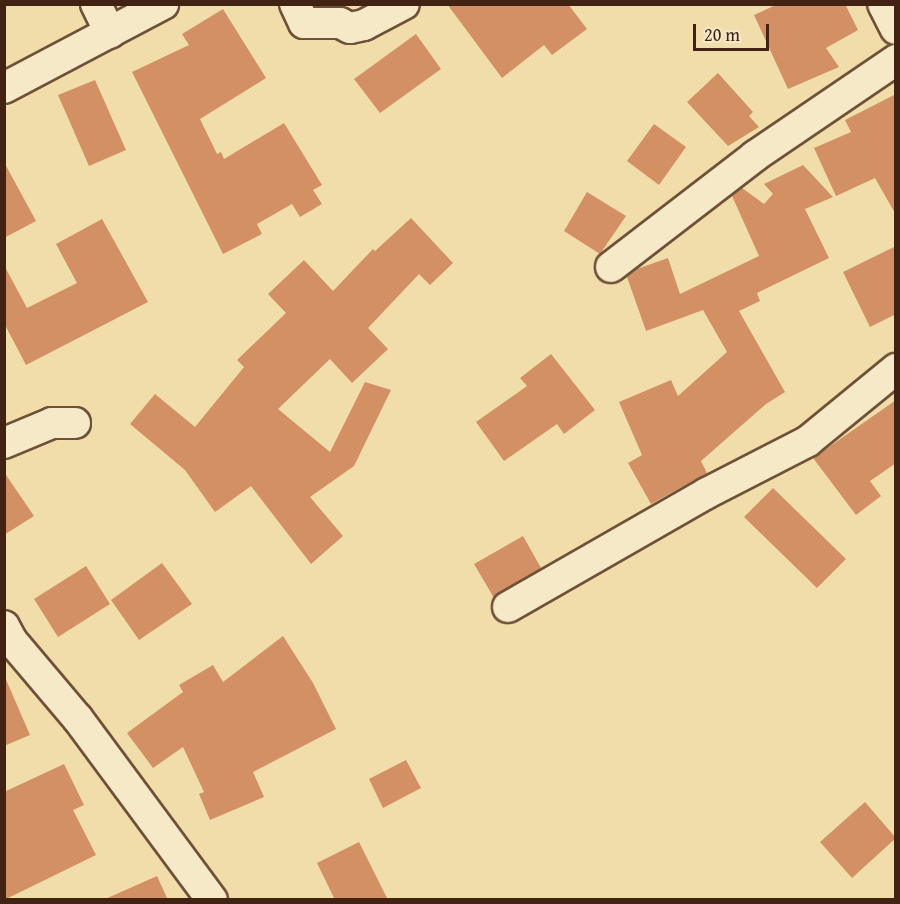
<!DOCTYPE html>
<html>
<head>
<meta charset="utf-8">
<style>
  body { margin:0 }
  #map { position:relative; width:900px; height:904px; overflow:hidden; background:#f1ddaa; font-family:"Gentium Book Plus",serif }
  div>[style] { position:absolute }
  .building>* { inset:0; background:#d39065 }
  .roads { filter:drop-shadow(2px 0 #6e5138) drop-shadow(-2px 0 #6e5138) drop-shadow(0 2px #6e5138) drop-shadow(0 -2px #6e5138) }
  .minor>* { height:30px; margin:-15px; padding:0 15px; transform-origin:15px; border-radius:15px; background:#f6e9c8 }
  span { translate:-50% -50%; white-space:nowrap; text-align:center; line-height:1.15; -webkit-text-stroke:6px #f6e9c8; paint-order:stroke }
  .frame { position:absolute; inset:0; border:6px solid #422212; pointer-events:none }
  .scale { position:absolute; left:693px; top:24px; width:76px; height:27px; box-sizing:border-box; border:3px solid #422212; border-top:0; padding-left:8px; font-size:18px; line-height:21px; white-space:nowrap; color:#422212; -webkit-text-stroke:4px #f6e9c8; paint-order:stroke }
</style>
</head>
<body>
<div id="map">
  <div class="building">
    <i style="clip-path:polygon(447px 4px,568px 4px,587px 29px,552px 55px,544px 45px,502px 78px)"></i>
    <i style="clip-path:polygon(778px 4px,845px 4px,858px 30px,826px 48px,839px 67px,788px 89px,754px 15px)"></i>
    <i style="clip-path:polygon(223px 9px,266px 78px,200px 119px,217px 154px,221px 152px,224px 159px,284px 123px,322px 185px,313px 190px,322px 204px,300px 217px,292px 204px,257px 224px,262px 234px,223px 254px,132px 72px,189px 45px,182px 34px)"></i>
    <i style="clip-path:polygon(416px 34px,441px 69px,380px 113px,354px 79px)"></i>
    <i style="clip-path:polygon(718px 73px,753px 112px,749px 116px,759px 127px,728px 146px,687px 102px)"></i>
    <i style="clip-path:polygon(95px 80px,126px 150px,89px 166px,58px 95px)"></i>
    <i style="clip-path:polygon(896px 94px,896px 215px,875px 178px,836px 196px,814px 148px,851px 132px,845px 120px)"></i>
    <i style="clip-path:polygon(654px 124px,686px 147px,659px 185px,627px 161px)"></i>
    <i style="clip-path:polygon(4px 162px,36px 221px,4px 238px)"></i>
    <i style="clip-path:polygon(803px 165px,833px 197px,805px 209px,829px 258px,757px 293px,760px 301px,739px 311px,785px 392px,766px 404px,701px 461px,707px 473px,651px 504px,628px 463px,642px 455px,619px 402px,671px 380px,678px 396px,727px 352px,703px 310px,646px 331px,627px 277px,637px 269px,668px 258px,680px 294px,759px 256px,732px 196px,742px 188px,764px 204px,773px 194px,764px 184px)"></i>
    <i style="clip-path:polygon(587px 192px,626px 216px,600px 254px,564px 231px)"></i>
    <i style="clip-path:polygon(411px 218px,453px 263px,430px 285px,419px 274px,368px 328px,388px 349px,352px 383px,330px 359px,278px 409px,330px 452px,365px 382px,391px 390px,354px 466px,310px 497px,343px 536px,311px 564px,251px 486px,215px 512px,185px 470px,130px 424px,155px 394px,195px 427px,244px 367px,237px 360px,286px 313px,268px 294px,304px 260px,333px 291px,373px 249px,375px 251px)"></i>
    <i style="clip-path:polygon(102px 219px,148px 302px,26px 365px,4px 323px,4px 265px,27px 308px,77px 283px,56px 244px)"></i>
    <i style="clip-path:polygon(896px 246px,896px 314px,870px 327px,843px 272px)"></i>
    <i style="clip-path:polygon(551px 354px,595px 410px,564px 434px,557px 424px,504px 461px,476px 422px,527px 386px,520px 378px)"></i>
    <i style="clip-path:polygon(896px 400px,896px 463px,870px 481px,881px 496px,856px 515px,813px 458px)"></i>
    <i style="clip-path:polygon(4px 472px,34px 516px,4px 535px)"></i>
    <i style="clip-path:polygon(773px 488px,846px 559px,817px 588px,744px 517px)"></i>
    <i style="clip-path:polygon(523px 536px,541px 568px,494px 598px,474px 564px)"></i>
    <i style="clip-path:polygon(162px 563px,192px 604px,139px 640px,111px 600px)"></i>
    <i style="clip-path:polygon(86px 566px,110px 604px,58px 637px,34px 599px)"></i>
    <i style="clip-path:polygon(283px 636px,313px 683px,336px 729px,253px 772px,264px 797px,210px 820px,199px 794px,204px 792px,183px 747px,153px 768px,127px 733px,183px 692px,179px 685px,213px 665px,223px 682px)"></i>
    <i style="clip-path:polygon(4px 675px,30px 735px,4px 746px)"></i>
    <i style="clip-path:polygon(406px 760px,421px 788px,383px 808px,369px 779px)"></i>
    <i style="clip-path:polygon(64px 764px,84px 805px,73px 810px,96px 855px,4px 900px,4px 792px)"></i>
    <i style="clip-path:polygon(865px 802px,896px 838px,852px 878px,820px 842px)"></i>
    <i style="clip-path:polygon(359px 842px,388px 900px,335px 900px,317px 863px)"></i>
    <i style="clip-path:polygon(157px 876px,168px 900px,103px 900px)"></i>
  </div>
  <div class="roads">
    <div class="minor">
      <i style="left:96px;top:4px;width:32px;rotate:64deg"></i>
      <i style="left:295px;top:4px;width:21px;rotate:65deg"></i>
      <i style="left:304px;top:23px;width:36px"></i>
      <i style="left:340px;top:23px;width:11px;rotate:27deg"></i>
      <i style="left:350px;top:28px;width:14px;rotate:-12deg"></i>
      <i style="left:364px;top:25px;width:45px;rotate:-27.7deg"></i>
      <i style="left:883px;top:4px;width:28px;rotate:63deg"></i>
      <i style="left:4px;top:88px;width:180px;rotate:-27.8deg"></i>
      <i style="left:611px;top:267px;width:182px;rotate:-37.6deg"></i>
      <i style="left:755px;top:156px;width:171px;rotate:-34.2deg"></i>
      <i style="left:4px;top:443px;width:52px;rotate:-22.6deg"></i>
      <i style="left:52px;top:423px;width:23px"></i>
      <i style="left:508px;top:607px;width:229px;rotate:-29.8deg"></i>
      <i style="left:707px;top:493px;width:114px;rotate:-27.2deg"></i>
      <i style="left:808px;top:441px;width:114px;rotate:-39.3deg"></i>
      <i style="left:4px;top:626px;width:17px;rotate:62deg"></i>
      <i style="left:12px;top:641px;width:102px;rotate:49.8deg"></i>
      <i style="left:78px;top:719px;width:225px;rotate:53.5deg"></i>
    </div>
  </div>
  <div class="frame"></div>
  <div class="scale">20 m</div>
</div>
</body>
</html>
